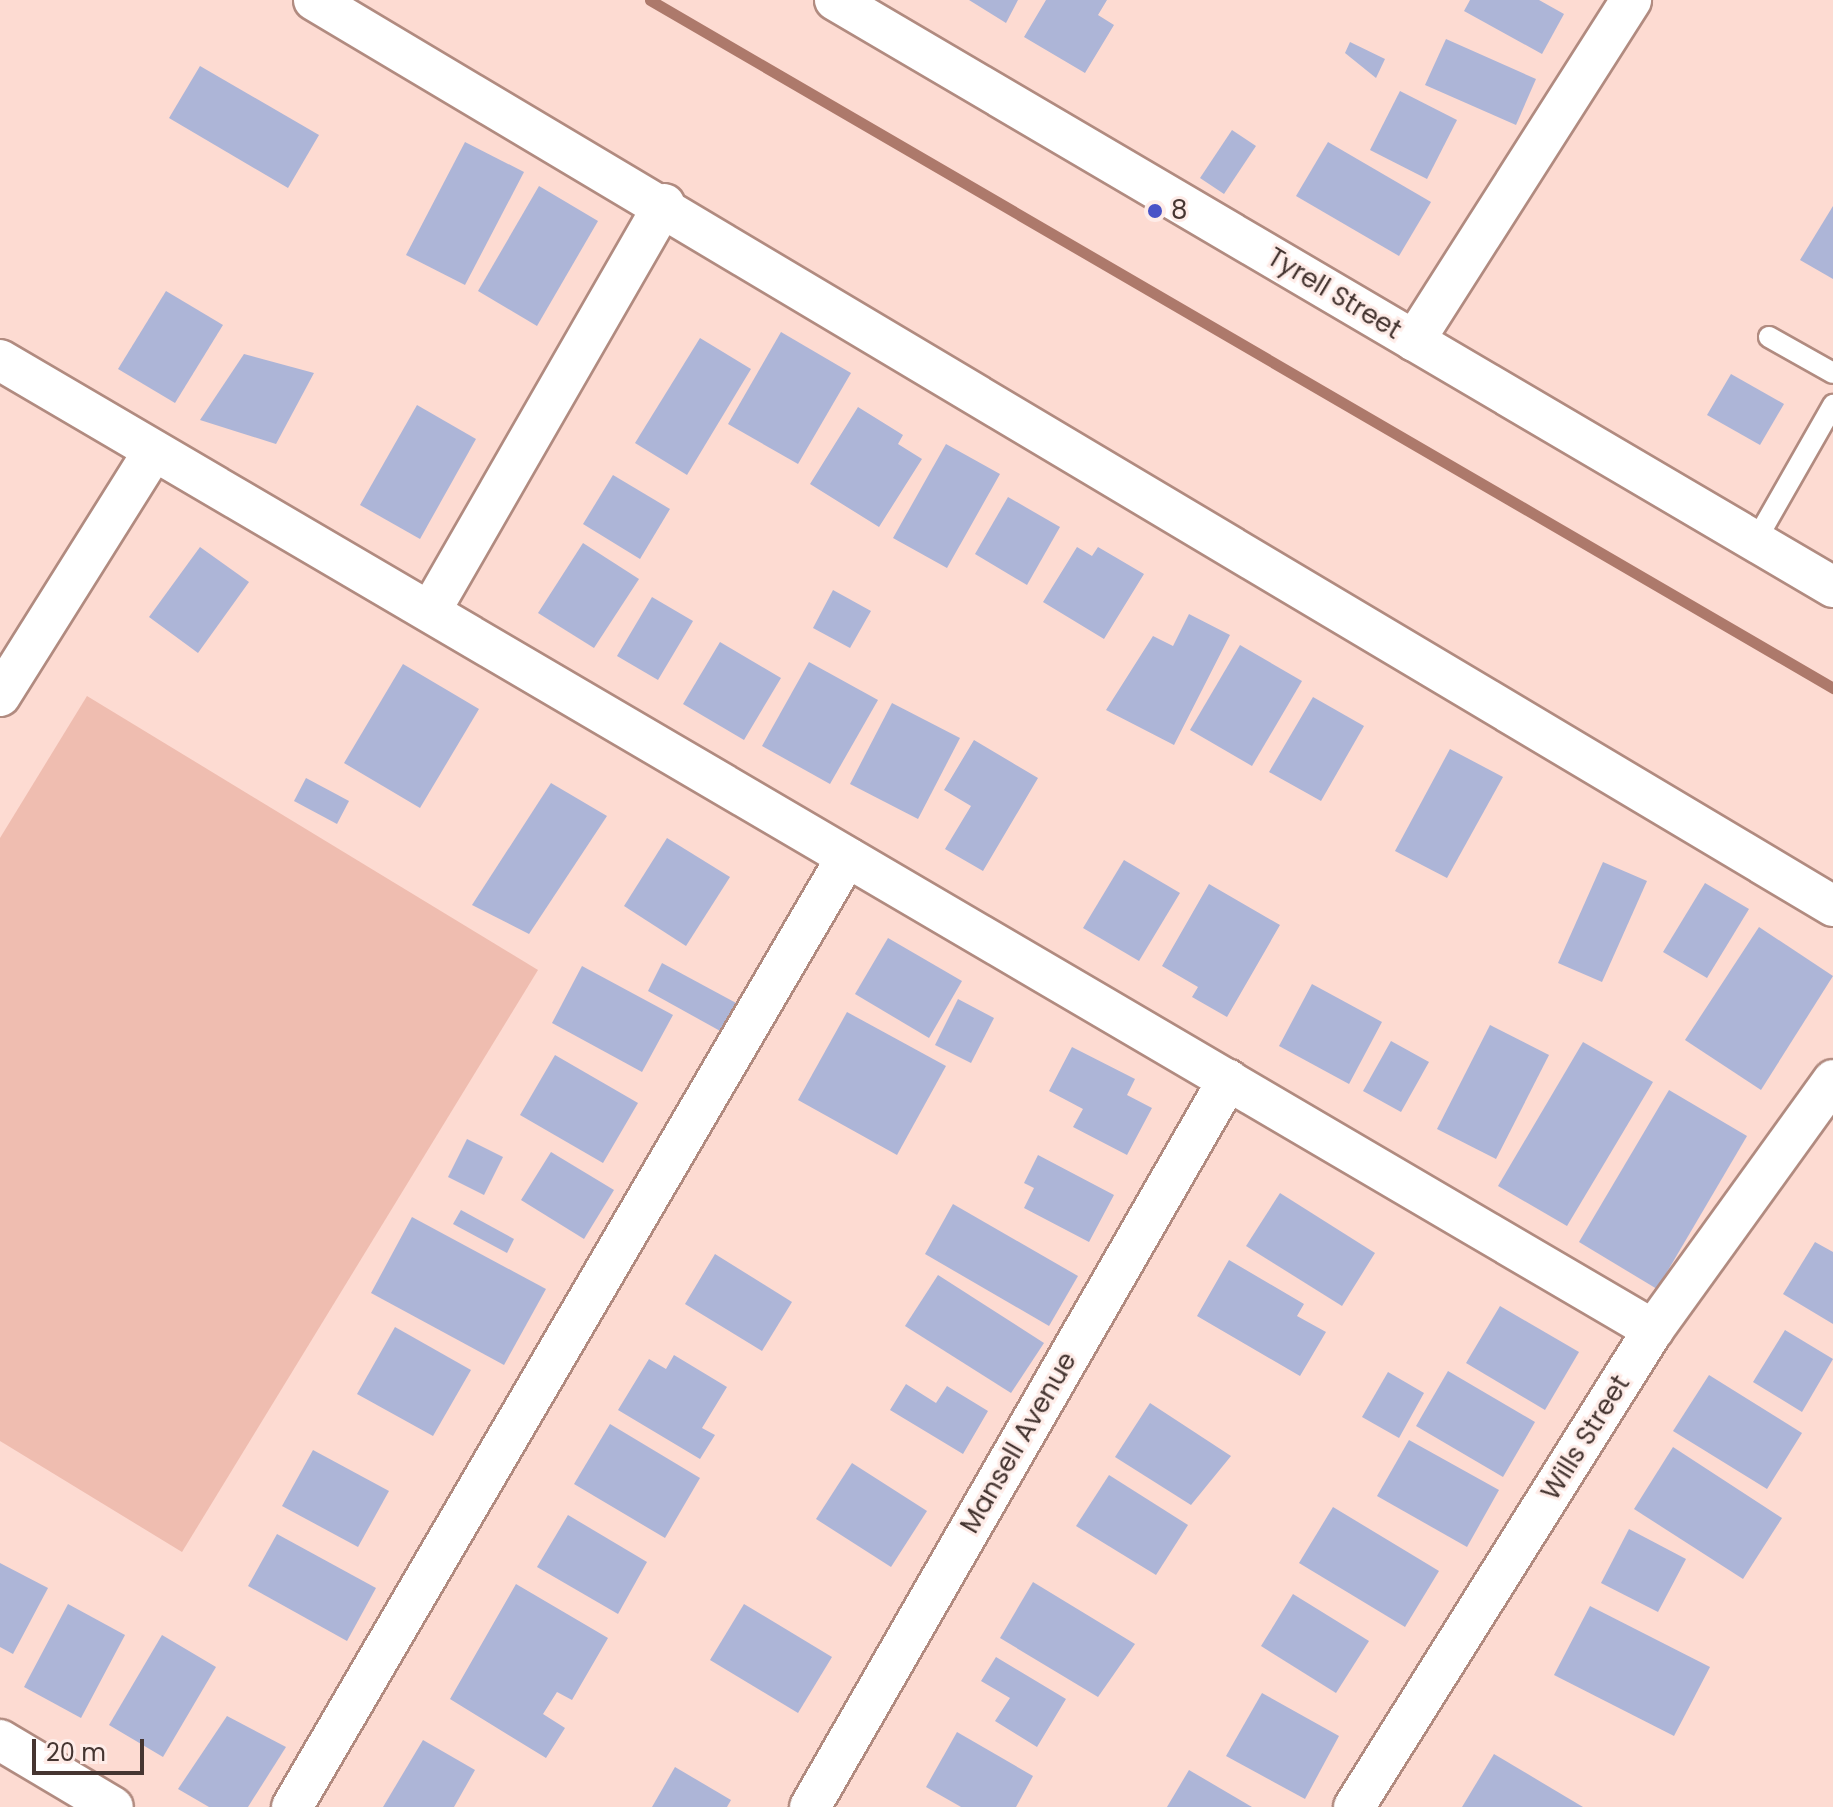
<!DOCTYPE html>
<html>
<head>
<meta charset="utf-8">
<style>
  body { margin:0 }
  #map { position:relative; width:1833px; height:1807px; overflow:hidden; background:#fddbd2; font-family:Poppins,sans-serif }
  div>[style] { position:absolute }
  .green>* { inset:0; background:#efbdb0 }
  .stream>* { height:11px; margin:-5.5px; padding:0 5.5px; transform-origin:5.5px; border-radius:5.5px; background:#ad796b }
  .building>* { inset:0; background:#adb5d7 }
  .roads { filter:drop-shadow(2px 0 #b18b80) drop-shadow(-2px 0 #b18b80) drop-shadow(0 2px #b18b80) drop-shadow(0 -2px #b18b80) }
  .lane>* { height:20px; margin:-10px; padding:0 10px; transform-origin:10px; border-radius:10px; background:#fff }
  .street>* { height:40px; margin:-20px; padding:0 20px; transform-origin:20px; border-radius:20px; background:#fff }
  .dots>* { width:22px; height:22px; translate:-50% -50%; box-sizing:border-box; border:4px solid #feece8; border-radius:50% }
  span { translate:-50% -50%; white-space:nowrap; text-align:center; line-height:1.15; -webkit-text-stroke:6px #feece8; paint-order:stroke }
  .poi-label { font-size:26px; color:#453531 }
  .left { translate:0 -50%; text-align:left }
  .street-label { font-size:26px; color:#453531 }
  .scale { position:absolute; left:32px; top:1739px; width:112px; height:36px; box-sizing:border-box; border:4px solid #453531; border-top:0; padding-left:10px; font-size:24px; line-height:28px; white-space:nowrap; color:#453531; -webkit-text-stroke:6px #feece8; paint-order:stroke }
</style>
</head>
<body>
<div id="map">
  <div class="green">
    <i style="clip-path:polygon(87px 696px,538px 970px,182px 1552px,0 1441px,0 838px)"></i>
  </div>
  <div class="stream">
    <i style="left:650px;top:0;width:1369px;rotate:30.18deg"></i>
  </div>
  <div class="building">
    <i style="clip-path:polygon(969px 0,1018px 0,1006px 23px)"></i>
    <i style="clip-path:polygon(1046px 0,1107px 0,1098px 15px,1114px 25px,1085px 73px,1024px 37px)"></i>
    <i style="clip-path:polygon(1470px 0,1539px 0,1564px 14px,1542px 54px,1464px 11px)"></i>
    <i style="clip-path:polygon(1446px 39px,1536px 79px,1516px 125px,1425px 85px)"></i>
    <i style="clip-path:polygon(1350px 42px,1385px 59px,1376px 78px,1345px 53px)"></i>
    <i style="clip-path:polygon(200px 66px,319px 135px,288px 188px,169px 118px)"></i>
    <i style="clip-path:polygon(1400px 91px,1457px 120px,1427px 179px,1370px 150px)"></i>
    <i style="clip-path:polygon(1232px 130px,1256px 146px,1224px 194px,1200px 178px)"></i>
    <i style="clip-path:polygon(465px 142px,524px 172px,465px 285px,406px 255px)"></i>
    <i style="clip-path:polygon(1328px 142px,1431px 202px,1399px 256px,1296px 196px)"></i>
    <i style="clip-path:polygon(539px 186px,598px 221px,537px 326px,478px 291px)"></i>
    <i style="clip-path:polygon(1833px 206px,1833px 279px,1800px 260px)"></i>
    <i style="clip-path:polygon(166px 291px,223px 325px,175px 403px,118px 369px)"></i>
    <i style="clip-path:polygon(781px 332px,851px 373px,798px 464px,728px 424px)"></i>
    <i style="clip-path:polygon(700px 338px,751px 369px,687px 475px,635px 443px)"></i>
    <i style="clip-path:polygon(244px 354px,314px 373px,276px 444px,200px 420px)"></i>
    <i style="clip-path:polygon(1731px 374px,1784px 404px,1760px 445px,1707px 415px)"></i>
    <i style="clip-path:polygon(417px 405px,476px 439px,420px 539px,360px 505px)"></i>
    <i style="clip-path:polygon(858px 407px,903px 435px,898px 444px,922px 459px,879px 527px,810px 484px)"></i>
    <i style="clip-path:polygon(946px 444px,1000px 474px,947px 568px,893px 538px)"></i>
    <i style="clip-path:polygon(613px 475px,670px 509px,640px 559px,583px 524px)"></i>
    <i style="clip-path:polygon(1008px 497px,1060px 527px,1027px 585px,975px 554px)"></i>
    <i style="clip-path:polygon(583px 543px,639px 579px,594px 648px,538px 613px)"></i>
    <i style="clip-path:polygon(200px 547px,249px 582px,198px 653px,149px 617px)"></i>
    <i style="clip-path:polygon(1077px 547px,1092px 556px,1098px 547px,1144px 574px,1104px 639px,1043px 602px)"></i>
    <i style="clip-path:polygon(833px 590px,871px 611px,850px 648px,813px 628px)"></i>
    <i style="clip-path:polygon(652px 597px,693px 621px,658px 680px,617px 656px)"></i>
    <i style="clip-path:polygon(1189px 614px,1230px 635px,1174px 745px,1106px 710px,1153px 636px,1173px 646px)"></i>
    <i style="clip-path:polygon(720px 642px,781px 678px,744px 740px,683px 704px)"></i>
    <i style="clip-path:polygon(1240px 645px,1302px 681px,1252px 766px,1190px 730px)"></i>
    <i style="clip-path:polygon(809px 662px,878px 700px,830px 784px,762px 746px)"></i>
    <i style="clip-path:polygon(403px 664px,479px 709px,420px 808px,344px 763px)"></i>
    <i style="clip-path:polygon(1313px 697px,1364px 726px,1321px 801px,1269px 772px)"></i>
    <i style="clip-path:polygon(892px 703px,960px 738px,918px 819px,850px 784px)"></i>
    <i style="clip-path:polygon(974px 740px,1038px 778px,983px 871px,945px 849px,971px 806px,944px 790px)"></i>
    <i style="clip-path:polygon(1450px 749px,1503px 777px,1447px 878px,1395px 851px)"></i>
    <i style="clip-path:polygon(306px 778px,349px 801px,337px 824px,294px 801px)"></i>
    <i style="clip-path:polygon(551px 783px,607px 816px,529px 934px,472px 905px)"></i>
    <i style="clip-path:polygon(667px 838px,730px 877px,686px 946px,624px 906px)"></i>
    <i style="clip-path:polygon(1124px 860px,1180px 893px,1139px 961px,1083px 928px)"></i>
    <i style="clip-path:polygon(1603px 862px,1647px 881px,1602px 982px,1558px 963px)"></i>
    <i style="clip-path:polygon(1705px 883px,1749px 909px,1707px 978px,1663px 952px)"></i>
    <i style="clip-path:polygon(1209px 884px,1280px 925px,1227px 1017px,1192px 997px,1198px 987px,1162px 966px)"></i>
    <i style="clip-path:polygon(1759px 927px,1833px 976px,1761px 1090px,1685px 1040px)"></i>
    <i style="clip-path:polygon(888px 938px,962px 981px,929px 1038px,855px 994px)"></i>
    <i style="clip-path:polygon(662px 963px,738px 1004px,722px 1032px,648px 991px)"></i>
    <i style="clip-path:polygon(582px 966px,673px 1015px,642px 1072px,552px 1023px)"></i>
    <i style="clip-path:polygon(1312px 984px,1382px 1022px,1349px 1084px,1279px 1046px)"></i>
    <i style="clip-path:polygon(958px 999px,994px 1018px,971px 1063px,935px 1045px)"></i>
    <i style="clip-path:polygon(847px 1012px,946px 1066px,897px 1155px,798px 1100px)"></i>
    <i style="clip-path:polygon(1490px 1025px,1549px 1055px,1496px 1159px,1437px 1129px)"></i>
    <i style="clip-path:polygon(1391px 1041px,1429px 1062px,1401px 1112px,1363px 1091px)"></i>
    <i style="clip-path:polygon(1583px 1042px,1653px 1082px,1567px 1226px,1498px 1186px)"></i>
    <i style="clip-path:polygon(1072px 1047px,1135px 1079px,1127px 1095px,1152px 1108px,1127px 1155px,1073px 1127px,1083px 1109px,1049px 1091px)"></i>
    <i style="clip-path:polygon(555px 1055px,638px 1103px,603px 1163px,520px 1115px)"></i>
    <i style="clip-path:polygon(1669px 1090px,1747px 1136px,1657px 1289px,1579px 1242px)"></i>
    <i style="clip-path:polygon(467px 1139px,503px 1157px,484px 1195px,448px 1177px)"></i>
    <i style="clip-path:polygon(551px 1152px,614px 1190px,584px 1239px,521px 1200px)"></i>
    <i style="clip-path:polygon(1038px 1155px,1114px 1195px,1089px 1242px,1024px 1208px,1034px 1188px,1024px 1183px)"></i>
    <i style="clip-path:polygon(1280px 1193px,1375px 1253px,1342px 1306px,1246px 1246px)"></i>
    <i style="clip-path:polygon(953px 1204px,1078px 1276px,1049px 1326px,925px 1254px)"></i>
    <i style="clip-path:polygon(461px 1210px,514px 1239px,507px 1253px,453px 1224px)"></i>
    <i style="clip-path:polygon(412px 1217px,546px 1289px,504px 1365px,371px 1293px)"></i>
    <i style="clip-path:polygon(1815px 1242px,1833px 1252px,1833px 1324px,1783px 1294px)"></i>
    <i style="clip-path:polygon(715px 1254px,792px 1302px,762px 1351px,685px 1304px)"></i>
    <i style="clip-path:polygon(1229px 1260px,1304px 1304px,1297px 1316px,1326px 1332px,1300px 1376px,1197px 1316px)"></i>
    <i style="clip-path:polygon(938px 1275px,1044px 1343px,1011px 1393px,905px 1326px)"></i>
    <i style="clip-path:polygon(1500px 1306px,1579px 1352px,1545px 1410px,1466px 1363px)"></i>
    <i style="clip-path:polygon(395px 1327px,471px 1370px,433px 1436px,357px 1394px)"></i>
    <i style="clip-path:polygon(1785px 1330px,1833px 1359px,1802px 1412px,1753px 1382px)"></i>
    <i style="clip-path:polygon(674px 1355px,727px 1387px,702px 1428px,715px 1435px,700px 1459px,618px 1410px,649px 1359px,666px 1369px)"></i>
    <i style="clip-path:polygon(1448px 1371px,1535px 1422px,1503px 1477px,1416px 1426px)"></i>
    <i style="clip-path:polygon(1388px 1372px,1424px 1393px,1399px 1438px,1362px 1417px)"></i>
    <i style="clip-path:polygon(1709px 1375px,1802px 1433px,1767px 1489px,1673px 1431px)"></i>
    <i style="clip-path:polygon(906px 1384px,936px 1403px,947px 1386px,988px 1411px,963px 1454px,890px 1410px)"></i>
    <i style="clip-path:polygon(1150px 1403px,1231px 1456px,1191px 1505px,1115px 1457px)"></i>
    <i style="clip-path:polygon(610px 1424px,700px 1478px,665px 1538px,574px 1484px)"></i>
    <i style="clip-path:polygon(1409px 1440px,1499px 1490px,1467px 1547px,1377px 1496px)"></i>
    <i style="clip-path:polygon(1673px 1447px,1782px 1518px,1743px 1579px,1634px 1509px)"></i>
    <i style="clip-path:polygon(313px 1450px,389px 1491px,358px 1547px,282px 1506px)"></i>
    <i style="clip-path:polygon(852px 1463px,927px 1511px,891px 1567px,816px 1519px)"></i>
    <i style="clip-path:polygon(1109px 1475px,1188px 1525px,1156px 1575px,1076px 1526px)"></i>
    <i style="clip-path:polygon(1333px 1507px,1439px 1571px,1405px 1627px,1299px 1563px)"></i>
    <i style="clip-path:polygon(568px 1515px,647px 1562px,618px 1614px,537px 1567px)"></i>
    <i style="clip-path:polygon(1629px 1529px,1686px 1559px,1658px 1612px,1601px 1583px)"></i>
    <i style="clip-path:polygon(277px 1534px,376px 1588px,347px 1641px,248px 1586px)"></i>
    <i style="clip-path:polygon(0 1563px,48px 1588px,13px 1654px,0 1647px)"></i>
    <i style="clip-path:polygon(1033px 1582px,1135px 1644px,1098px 1697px,1000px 1638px)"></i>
    <i style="clip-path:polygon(516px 1584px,608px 1638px,572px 1700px,557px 1692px,543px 1714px,565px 1728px,546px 1758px,450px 1699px)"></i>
    <i style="clip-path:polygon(1293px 1594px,1369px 1641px,1336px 1693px,1261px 1646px)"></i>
    <i style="clip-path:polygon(68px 1604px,125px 1635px,81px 1718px,24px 1687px)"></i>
    <i style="clip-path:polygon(744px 1604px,832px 1657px,798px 1713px,710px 1660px)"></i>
    <i style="clip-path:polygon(1590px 1606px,1710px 1667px,1674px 1736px,1554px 1675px)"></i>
    <i style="clip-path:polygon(162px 1635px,216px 1667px,163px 1757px,109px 1725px)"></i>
    <i style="clip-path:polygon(996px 1657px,1066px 1699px,1037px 1747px,995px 1721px,1010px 1698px,981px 1681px)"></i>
    <i style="clip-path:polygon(1262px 1693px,1339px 1736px,1305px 1799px,1226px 1756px)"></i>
    <i style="clip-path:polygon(227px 1716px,286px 1747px,248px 1807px,209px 1807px,178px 1789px)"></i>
    <i style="clip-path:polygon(957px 1732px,1033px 1776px,1016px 1807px,961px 1807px,926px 1787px)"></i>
    <i style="clip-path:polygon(423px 1740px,475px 1770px,454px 1807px,383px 1807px)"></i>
    <i style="clip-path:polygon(1494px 1754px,1583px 1807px,1462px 1807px)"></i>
    <i style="clip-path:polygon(675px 1767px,731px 1800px,727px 1807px,652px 1807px)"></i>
    <i style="clip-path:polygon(1189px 1770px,1252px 1807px,1167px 1807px)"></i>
  </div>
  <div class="roads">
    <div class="lane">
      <i style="left:1769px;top:337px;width:73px;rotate:29.4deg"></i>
      <i style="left:1755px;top:542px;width:158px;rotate:-60.3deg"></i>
    </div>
    <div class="street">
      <i style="left:314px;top:0;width:1769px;rotate:30.81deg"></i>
      <i style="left:835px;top:0;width:1158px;rotate:30.46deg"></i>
      <i style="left:1414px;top:341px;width:404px;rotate:-57.5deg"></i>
      <i style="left:0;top:360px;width:1917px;rotate:30.4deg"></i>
      <i style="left:432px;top:608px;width:466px;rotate:-60.1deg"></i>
      <i style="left:0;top:696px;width:286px;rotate:-57.9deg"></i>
      <i style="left:0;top:1740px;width:131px;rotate:30.7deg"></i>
      <i style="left:292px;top:1807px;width:1100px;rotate:-59.71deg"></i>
      <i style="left:810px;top:1807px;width:839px;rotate:-60.1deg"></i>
      <i style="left:1354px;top:1807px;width:563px;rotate:-57.92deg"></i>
      <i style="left:1653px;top:1330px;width:308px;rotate:-54.2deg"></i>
    </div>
  </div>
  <div class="dots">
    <i style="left:1155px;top:211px;background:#4952c7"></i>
  </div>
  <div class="poi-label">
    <span class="left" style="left:1171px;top:211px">8</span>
  </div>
  <div class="street-label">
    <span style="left:1334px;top:294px;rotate:31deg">Tyrell Street</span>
    <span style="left:1586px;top:1438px;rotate:-58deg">Wills Street</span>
    <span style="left:1019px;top:1443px;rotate:-60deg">Mansell Avenue</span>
  </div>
  <div class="scale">20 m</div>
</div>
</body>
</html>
